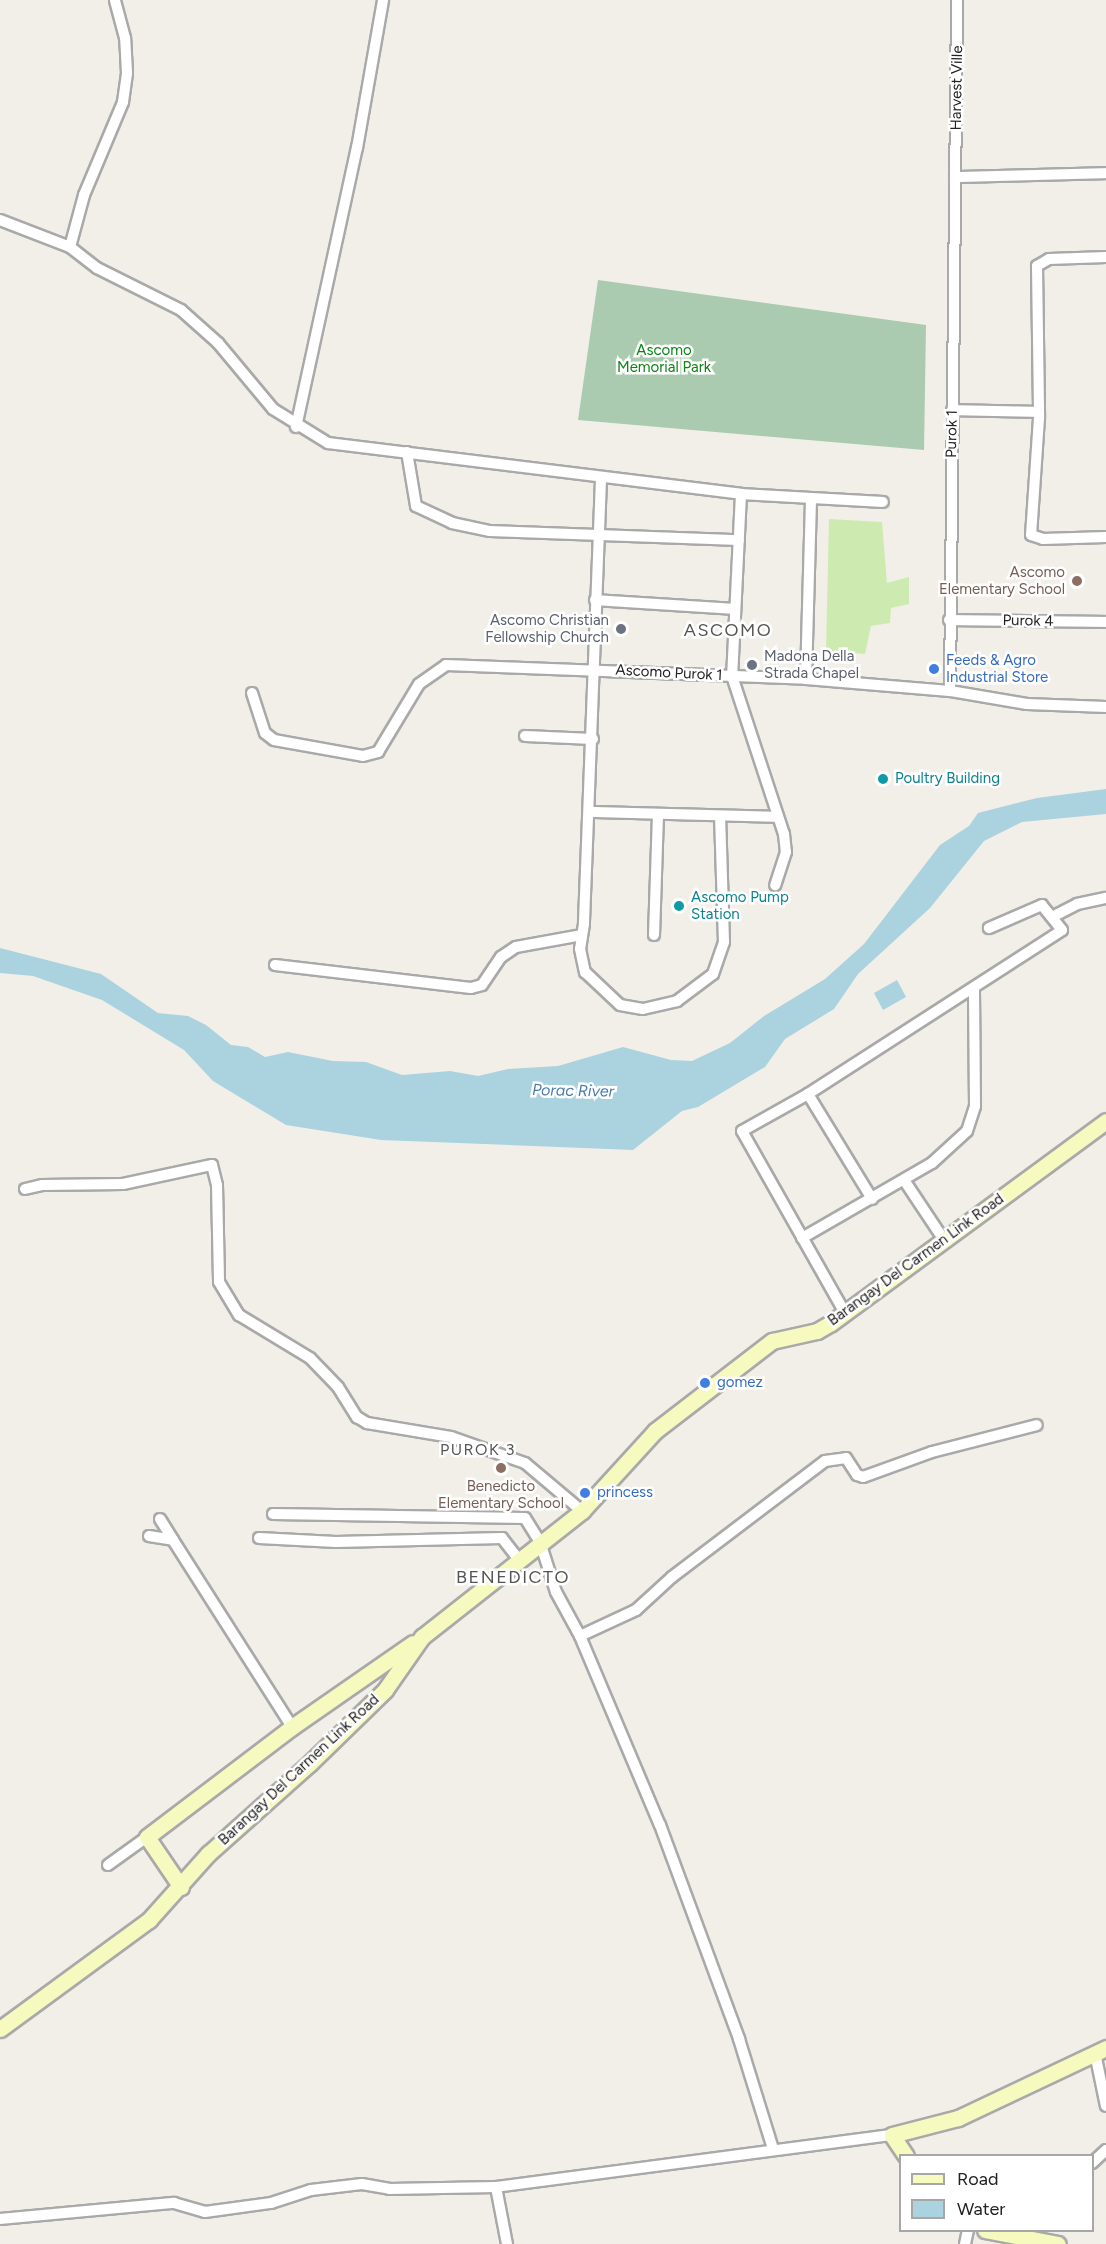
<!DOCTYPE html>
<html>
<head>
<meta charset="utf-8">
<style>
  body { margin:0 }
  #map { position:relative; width:1106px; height:2244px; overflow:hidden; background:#f2efe9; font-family:Figtree,sans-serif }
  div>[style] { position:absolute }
  .grass>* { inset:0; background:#cdebb0 }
  .cemetery>* { inset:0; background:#aacbaf }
  .water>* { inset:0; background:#aad3df }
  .roads { filter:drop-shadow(2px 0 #a9a9a9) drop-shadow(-2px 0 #a9a9a9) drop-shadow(0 2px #a9a9a9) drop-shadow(0 -2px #a9a9a9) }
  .street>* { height:10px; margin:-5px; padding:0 5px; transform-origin:5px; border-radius:5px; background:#fff }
  .secondary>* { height:15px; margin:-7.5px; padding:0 7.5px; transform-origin:7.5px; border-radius:7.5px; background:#f7fabf }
  .dots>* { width:16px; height:16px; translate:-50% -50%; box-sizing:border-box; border:3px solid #fff; border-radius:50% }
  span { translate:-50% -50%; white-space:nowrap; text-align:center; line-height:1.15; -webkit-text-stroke:5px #fff; paint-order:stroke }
  .street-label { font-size:15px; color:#222 }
  .park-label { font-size:15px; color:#0c8416 }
  .education-label { font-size:15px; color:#785e54 }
  .right { translate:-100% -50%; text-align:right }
  .worship-label { font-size:15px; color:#5b616d }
  .left { translate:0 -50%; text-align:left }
  .shop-label { font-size:15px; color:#366cbe }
  .culture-label { font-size:15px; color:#0d838f }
  .water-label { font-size:16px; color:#4a7aab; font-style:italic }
  .neighbourhood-label { font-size:16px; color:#555; letter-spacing:1.5px }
  .quarter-label { font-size:18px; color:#555; letter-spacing:1.5px }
  .legend { position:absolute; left:899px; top:2154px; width:195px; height:78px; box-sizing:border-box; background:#fff; border:2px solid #a7a7a7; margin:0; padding:8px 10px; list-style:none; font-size:18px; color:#222 }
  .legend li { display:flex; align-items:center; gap:12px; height:30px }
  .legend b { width:30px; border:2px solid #a7a7a7 }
</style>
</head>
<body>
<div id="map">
  <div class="grass">
    <i style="clip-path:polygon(829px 519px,882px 522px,887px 583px,909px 577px,909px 604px,891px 608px,890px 623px,871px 626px,865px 654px,826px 651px)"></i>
  </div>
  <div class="cemetery">
    <i style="clip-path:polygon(598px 280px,926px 325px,924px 450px,578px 420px)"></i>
  </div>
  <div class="water">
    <i style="clip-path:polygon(1106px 789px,1106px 814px,1022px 822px,984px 841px,930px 908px,858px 974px,834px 1009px,785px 1039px,765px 1067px,698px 1107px,682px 1111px,633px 1150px,381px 1140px,286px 1125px,213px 1081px,184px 1050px,102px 1000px,33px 976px,0 973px,0 948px,101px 974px,158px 1013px,188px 1016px,206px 1025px,231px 1045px,248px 1047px,265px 1057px,288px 1052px,333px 1061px,366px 1062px,402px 1075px,450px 1071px,478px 1076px,508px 1069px,558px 1066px,623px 1047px,671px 1060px,692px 1061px,730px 1043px,764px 1016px,825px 979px,864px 944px,940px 845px,969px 826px,978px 813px,1037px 798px)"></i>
    <i style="clip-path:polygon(897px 980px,906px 997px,883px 1010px,874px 993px)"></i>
  </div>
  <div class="roads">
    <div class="street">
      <i style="left:955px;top:177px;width:151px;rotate:-1.5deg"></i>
      <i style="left:0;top:220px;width:75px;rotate:21.1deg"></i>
      <i style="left:70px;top:247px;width:34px;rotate:38deg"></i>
      <i style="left:97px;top:268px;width:94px;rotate:26.6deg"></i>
      <i style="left:181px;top:310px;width:50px;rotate:41.7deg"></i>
      <i style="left:218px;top:343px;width:86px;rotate:50.2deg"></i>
      <i style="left:273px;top:409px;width:65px;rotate:31.7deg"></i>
      <i style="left:328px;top:443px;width:416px;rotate:7deg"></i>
      <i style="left:741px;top:494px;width:142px;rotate:3.2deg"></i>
      <i style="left:70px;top:247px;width:54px;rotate:-74.9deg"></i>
      <i style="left:84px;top:195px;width:101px;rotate:-67.2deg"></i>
      <i style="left:123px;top:102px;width:29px;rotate:-82deg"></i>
      <i style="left:127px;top:73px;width:35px;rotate:-93deg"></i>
      <i style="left:125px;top:38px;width:39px;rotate:-105deg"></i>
      <i style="left:1106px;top:257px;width:57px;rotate:178deg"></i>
      <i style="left:1049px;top:259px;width:14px;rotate:150deg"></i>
      <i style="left:1037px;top:266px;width:152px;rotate:89.2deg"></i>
      <i style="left:1039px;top:418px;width:117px;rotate:93.9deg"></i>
      <i style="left:1031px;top:535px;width:13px;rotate:18deg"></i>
      <i style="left:1043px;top:539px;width:63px;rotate:-1.8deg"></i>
      <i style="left:952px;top:410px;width:86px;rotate:1.3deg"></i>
      <i style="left:296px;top:427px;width:286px;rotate:-77.7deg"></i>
      <i style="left:357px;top:148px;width:150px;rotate:-80deg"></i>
      <i style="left:407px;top:452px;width:55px;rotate:80.5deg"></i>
      <i style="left:416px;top:506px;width:40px;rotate:25deg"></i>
      <i style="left:452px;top:523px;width:39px;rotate:12deg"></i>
      <i style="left:490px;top:531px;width:249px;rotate:2.1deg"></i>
      <i style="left:601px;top:479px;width:445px;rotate:92.2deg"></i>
      <i style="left:584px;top:924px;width:25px;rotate:99deg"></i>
      <i style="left:580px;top:949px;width:24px;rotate:78deg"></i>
      <i style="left:585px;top:972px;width:48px;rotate:43.3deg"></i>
      <i style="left:620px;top:1005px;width:23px;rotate:10deg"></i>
      <i style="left:643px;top:1009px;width:35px;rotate:-13deg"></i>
      <i style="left:677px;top:1001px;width:45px;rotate:-36.9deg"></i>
      <i style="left:713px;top:974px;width:34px;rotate:-71deg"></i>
      <i style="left:724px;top:942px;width:125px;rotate:-91.8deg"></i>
      <i style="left:741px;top:494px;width:182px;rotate:92.8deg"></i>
      <i style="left:732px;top:676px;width:166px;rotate:71.8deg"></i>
      <i style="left:784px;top:834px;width:18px;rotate:84deg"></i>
      <i style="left:786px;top:852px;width:35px;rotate:108deg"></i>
      <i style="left:595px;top:600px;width:140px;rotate:3.7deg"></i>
      <i style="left:949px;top:620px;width:157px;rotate:0.7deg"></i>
      <i style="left:806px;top:679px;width:181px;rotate:-88.4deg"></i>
      <i style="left:950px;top:691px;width:691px;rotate:-89.42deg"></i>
      <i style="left:252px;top:693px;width:42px;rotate:72deg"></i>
      <i style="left:265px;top:733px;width:11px;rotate:38deg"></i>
      <i style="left:274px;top:740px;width:90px;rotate:10.2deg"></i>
      <i style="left:363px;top:756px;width:16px;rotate:-15deg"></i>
      <i style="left:378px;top:752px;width:79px;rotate:-58.9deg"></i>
      <i style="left:419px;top:684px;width:33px;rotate:-35deg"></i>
      <i style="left:446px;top:665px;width:360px;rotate:2.2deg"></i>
      <i style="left:806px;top:679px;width:144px;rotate:4.8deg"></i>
      <i style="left:950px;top:691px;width:78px;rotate:9.6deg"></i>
      <i style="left:1027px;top:704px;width:79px;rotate:2.2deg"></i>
      <i style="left:525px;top:736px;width:68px;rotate:2.5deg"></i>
      <i style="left:590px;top:812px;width:188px;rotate:1.5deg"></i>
      <i style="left:1052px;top:917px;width:28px;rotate:-27deg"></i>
      <i style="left:1077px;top:904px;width:30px;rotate:-12deg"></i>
      <i style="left:654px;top:935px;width:121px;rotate:-88.1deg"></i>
      <i style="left:275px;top:965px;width:197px;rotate:6.7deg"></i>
      <i style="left:471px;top:988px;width:11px;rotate:-15deg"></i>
      <i style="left:482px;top:985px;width:34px;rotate:-56deg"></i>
      <i style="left:501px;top:957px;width:18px;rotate:-34deg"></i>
      <i style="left:516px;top:947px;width:67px;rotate:-10.3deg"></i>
      <i style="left:808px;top:1094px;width:123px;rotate:58.6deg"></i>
      <i style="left:904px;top:1180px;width:72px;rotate:56.3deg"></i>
      <i style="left:25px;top:1189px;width:17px;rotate:-13deg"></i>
      <i style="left:42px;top:1185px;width:81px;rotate:-0.7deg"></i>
      <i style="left:123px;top:1184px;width:91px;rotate:-12.1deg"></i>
      <i style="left:212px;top:1165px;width:21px;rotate:76deg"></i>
      <i style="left:217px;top:1185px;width:97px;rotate:88.8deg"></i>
      <i style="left:219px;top:1282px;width:39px;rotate:59deg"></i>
      <i style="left:239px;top:1315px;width:83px;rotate:31.2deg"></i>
      <i style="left:310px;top:1358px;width:40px;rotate:46deg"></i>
      <i style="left:338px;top:1387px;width:36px;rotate:58deg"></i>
      <i style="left:357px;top:1417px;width:12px;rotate:31deg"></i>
      <i style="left:367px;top:1423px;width:85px;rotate:9.5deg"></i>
      <i style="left:451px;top:1437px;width:78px;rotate:19.4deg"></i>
      <i style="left:525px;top:1463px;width:75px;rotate:40.1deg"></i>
      <i style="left:802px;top:1238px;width:150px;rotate:-30deg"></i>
      <i style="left:932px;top:1163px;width:47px;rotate:-42.4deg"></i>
      <i style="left:967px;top:1131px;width:26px;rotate:-72deg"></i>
      <i style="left:975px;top:1106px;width:118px;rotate:-90.5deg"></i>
      <i style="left:845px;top:1313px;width:209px;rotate:-119.5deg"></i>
      <i style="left:742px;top:1131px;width:76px;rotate:-29.3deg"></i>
      <i style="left:808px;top:1094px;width:302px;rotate:-32.8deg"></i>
      <i style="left:1062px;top:930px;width:32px;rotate:-129deg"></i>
      <i style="left:1042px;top:905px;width:58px;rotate:156.5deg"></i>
      <i style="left:273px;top:1514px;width:252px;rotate:0.9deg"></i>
      <i style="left:525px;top:1518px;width:28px;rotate:58deg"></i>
      <i style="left:540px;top:1542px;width:52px;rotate:72.3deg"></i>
      <i style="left:556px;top:1592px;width:50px;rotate:61.4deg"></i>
      <i style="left:580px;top:1636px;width:205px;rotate:67.1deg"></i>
      <i style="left:660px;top:1825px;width:228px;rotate:69.7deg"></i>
      <i style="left:739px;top:2039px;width:115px;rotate:72.8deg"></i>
      <i style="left:160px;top:1519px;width:25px;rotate:58deg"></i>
      <i style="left:149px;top:1536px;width:24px;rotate:9deg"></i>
      <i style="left:173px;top:1540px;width:222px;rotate:57.5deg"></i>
      <i style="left:259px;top:1538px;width:77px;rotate:3deg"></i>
      <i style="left:336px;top:1542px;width:166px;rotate:-1.4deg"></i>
      <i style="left:502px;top:1538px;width:28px;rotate:52deg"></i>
      <i style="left:580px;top:1636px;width:62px;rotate:-24.9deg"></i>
      <i style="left:636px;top:1610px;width:49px;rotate:-42.5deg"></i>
      <i style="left:672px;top:1577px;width:192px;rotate:-37.2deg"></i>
      <i style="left:825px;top:1461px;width:21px;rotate:-8deg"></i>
      <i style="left:846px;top:1458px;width:20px;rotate:57deg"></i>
      <i style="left:857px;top:1475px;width:6px;rotate:18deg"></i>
      <i style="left:863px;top:1477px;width:73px;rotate:-19.9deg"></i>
      <i style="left:932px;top:1452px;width:108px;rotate:-14.4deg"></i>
      <i style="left:108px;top:1865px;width:48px;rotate:-35.7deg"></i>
      <i style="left:1095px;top:2053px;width:54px;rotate:78.3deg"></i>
      <i style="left:1092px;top:2163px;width:19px;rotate:-43deg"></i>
      <i style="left:496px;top:2187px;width:58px;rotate:79.1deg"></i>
      <i style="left:0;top:2219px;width:175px;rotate:-5.3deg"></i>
      <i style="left:174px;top:2203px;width:32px;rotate:16deg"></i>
      <i style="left:205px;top:2212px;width:67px;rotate:-7.8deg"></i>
      <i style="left:271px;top:2203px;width:42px;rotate:-18deg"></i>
      <i style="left:311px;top:2190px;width:51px;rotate:-6.7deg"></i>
      <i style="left:362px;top:2184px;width:27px;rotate:10deg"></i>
      <i style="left:389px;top:2189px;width:107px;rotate:-1.1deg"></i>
      <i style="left:496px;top:2187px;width:399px;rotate:-7.5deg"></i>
      <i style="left:965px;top:2244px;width:14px;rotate:-78deg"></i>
    </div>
    <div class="secondary">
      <i style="left:181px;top:1887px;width:60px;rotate:-124.2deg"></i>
      <i style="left:147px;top:1837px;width:182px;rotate:-37.2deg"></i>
      <i style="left:292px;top:1727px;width:147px;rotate:-34.8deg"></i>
      <i style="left:0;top:2029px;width:185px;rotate:-36.2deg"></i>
      <i style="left:149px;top:1920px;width:89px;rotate:-48.2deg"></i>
      <i style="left:208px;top:1854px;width:135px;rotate:-41.7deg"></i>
      <i style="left:309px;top:1764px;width:106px;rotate:-44.2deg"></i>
      <i style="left:385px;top:1690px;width:65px;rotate:-55.1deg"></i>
      <i style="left:422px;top:1637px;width:204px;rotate:-38.2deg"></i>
      <i style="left:582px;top:1511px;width:108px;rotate:-47.6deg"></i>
      <i style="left:655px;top:1431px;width:148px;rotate:-37.6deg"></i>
      <i style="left:772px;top:1341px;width:46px;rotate:-12.5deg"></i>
      <i style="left:817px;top:1331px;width:16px;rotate:-30deg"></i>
      <i style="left:831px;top:1323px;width:341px;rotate:-36.3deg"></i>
      <i style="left:906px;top:2156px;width:25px;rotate:-124deg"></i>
      <i style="left:892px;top:2135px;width:68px;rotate:-14.4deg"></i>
      <i style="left:958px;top:2118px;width:164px;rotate:-25.3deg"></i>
      <i style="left:985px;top:2230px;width:74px;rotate:10.9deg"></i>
    </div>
  </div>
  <div class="dots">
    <i style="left:1077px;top:581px;background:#8d6e63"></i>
    <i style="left:621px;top:629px;background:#6b7280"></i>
    <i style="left:752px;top:665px;background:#6b7280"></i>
    <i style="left:934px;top:669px;background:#3f7fe0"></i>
    <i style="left:883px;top:779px;background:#0f9aa8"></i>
    <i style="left:679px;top:906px;background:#0f9aa8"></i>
    <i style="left:705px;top:1383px;background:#3f7fe0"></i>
    <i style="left:501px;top:1468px;background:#8d6e63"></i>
    <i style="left:585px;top:1493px;background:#3f7fe0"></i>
  </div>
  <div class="street-label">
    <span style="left:957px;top:88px;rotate:-89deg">Harvest Ville</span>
    <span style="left:952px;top:434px;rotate:-89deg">Purok 1</span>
    <span style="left:1028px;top:621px;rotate:1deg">Purok 4</span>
    <span style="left:669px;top:673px;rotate:3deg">Ascomo Purok 1</span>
    <span style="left:916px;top:1260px;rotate:-36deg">Barangay Del Carmen Link Road</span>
    <span style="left:299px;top:1770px;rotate:-43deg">Barangay Del Carmen Link Road</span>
  </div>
  <div class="park-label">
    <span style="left:664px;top:359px">Ascomo<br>Memorial Park</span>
  </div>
  <div class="education-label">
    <span class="right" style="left:1065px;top:581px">Ascomo<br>Elementary School</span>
    <span style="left:501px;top:1495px">Benedicto<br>Elementary School</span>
  </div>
  <div class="worship-label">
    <span class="right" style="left:609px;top:629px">Ascomo Christian<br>Fellowship Church</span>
    <span class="left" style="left:764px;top:665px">Madona Della<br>Strada Chapel</span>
  </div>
  <div class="shop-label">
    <span class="left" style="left:946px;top:669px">Feeds &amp; Agro<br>Industrial Store</span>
    <span class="left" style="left:717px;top:1383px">gomez</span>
    <span class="left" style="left:597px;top:1493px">princess</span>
  </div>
  <div class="culture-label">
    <span class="left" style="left:895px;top:779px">Poultry Building</span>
    <span class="left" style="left:691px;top:906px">Ascomo Pump<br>Station</span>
  </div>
  <div class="water-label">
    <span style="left:573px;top:1091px;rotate:1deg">Porac River</span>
  </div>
  <div class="neighbourhood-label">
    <span style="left:478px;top:1450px">PUROK 3</span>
  </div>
  <div class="quarter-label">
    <span style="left:728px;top:630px">ASCOMO</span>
    <span style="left:513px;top:1577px">BENEDICTO</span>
  </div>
  <ul class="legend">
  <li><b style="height:8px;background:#f7fabf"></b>Road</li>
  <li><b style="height:16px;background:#aad3df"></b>Water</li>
  </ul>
</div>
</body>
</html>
